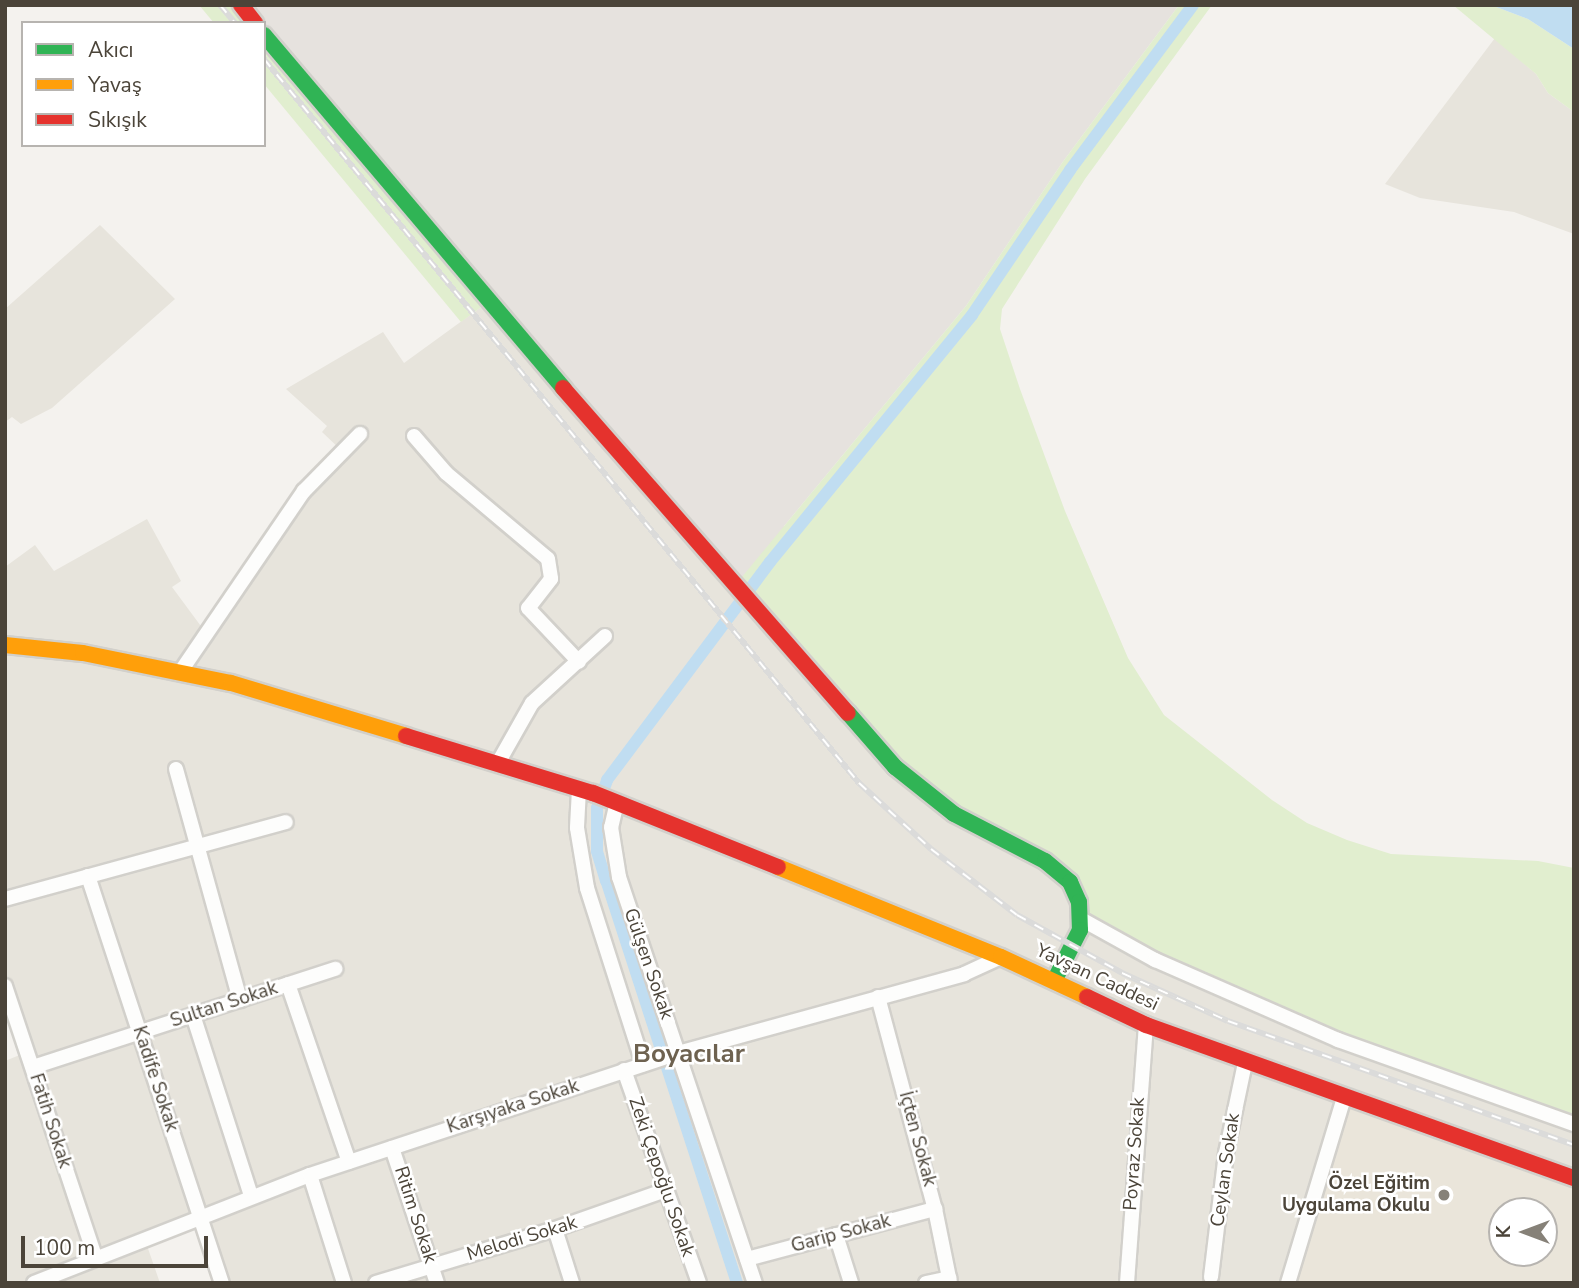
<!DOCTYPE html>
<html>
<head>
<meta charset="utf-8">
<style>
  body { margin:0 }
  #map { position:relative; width:1579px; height:1288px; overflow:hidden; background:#f4f2ee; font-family:"Nunito Sans",sans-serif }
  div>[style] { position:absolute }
  .residential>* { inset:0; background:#e7e4dc }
  .industrial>* { inset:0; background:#e6e2de }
  .education>* { inset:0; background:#eae5da }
  .green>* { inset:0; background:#e1eecf }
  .water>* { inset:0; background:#c0ddf1 }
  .canal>* { height:12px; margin:-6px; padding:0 6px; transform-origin:6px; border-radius:6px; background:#c0ddf1 }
  .roads { filter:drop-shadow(2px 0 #d2d0cb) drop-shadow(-2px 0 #d2d0cb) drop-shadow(0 2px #d2d0cb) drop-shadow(0 -2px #d2d0cb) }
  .street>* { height:14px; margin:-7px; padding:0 7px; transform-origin:7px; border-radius:7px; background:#fdfdfc }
  .fast>* { height:16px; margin:-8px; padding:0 8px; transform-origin:8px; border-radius:8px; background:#30b455 }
  .slow>* { height:16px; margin:-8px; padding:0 8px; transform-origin:8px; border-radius:8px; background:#ff9f0a }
  .jam>* { height:16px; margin:-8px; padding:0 8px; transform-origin:8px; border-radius:8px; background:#e5322d }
  .rail>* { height:6px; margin-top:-3px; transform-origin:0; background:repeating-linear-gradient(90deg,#fff 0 10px,#dbdbda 0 20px); box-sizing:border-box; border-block:2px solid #dbdbda }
  .dots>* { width:19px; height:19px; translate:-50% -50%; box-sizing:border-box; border:4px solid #fff; border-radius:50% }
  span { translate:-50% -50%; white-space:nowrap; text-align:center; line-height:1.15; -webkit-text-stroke:5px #fff; paint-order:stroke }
  .street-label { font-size:19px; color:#4b4439 }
  .poi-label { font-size:19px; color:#4b4439; font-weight:700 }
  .right { translate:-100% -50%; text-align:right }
  .district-label { font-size:26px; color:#6e6250; font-weight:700 }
  .frame { position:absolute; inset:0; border:7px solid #4b4439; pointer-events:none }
  .legend { position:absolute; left:21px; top:21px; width:245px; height:126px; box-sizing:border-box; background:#fff; border:2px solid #b7b4b0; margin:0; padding:9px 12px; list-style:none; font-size:21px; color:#4b4439 }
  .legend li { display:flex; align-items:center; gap:14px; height:35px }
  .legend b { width:35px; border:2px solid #b7b4b0 }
  .north { position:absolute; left:1488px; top:1197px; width:70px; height:70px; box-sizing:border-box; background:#fff; border:2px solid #b7b4b0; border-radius:50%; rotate:270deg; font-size:19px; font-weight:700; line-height:28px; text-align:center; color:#4b4439 }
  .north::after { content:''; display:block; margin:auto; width:24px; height:32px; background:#868178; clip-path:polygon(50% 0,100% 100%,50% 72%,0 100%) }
  .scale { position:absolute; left:21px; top:1236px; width:187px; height:32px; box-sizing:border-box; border:4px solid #4b4439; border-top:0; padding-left:9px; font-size:21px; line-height:24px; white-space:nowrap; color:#4b4439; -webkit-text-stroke:5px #fff; paint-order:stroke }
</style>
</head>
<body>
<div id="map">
  <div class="residential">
    <i style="clip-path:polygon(1495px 38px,1536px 74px,1548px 93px,1574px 112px,1574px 234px,1514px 212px,1420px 198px,1385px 184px)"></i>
    <i style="clip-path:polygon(100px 225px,175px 299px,52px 408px,21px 424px,12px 417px,5px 422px,5px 309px)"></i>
    <i style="clip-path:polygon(evenodd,488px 302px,1574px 1124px,1574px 1283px,222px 1283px,199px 1216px,144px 1237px,160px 1283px,5px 1283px,5px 1061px,27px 1052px,5px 986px,5px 567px,35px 545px,54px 571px,147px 519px,181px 581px,172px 587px,206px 633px,342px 451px,322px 432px,327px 426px,286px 389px,383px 332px,404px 363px,488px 302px,1502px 1211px,1544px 1211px,1544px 1253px,1502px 1253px,1502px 1211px)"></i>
  </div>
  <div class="industrial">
    <i style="clip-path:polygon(241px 5px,1179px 5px,1062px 163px,966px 306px,737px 583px,264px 35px,264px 23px)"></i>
  </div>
  <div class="education">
    <i style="clip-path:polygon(evenodd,1344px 1098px,1574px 1178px,1574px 1283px,1288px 1283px,1344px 1098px,1502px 1211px,1544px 1211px,1544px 1253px,1502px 1253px,1502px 1211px)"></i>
  </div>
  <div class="green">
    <i style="clip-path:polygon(199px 5px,241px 5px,255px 23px,214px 23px)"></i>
    <i style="clip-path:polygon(1179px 5px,1212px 5px,1085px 179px,1002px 309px,1000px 329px,1020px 389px,1065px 511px,1128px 658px,1164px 715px,1272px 800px,1307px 823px,1347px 840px,1391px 854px,1538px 861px,1574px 868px,1574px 1124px,1410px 1068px,1081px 919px,1075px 892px,936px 802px,737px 583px,966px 306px,1062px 163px)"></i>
    <i style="clip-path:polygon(1453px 5px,1491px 5px,1528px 19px,1574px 49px,1574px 112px,1548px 93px,1536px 74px)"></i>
    <i style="clip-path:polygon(264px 35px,488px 302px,461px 322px,264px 84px)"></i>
  </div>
  <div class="water">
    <i style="clip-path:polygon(1491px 5px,1574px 5px,1574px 49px,1528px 19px)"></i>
  </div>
  <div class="canal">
    <i style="left:737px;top:1283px;width:423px;rotate:-108deg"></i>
    <i style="left:606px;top:881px;width:31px;rotate:-107deg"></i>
    <i style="left:597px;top:851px;width:43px;rotate:-90deg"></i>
    <i style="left:597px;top:808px;width:30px;rotate:-70deg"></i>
    <i style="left:607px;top:780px;width:272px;rotate:-53.2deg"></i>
    <i style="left:770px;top:562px;width:319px;rotate:-50.7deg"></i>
    <i style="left:972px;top:315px;width:175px;rotate:-55.9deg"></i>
    <i style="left:1070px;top:170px;width:206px;rotate:-53.3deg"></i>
  </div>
  <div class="roads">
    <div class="street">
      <i style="left:414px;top:436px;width:49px;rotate:49.1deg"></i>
      <i style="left:446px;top:473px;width:133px;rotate:40.1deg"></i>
      <i style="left:548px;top:559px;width:20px;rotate:81deg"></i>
      <i style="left:551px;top:579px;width:37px;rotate:128deg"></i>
      <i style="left:528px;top:608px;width:74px;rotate:46.6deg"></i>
      <i style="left:181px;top:671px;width:218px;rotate:-55.7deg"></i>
      <i style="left:304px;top:491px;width:80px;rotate:-45.5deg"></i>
      <i style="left:498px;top:763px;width:69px;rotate:-60.5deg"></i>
      <i style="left:532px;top:703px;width:99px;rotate:-42.5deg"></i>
      <i style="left:176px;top:769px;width:240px;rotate:74.5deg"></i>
      <i style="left:579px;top:789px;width:39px;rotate:93deg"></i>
      <i style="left:577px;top:828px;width:61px;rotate:80.5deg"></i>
      <i style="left:587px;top:888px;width:185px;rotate:72.3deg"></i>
      <i style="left:617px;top:802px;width:26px;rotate:103deg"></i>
      <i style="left:611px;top:827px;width:51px;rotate:80.9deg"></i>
      <i style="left:619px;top:877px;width:428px;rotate:71.5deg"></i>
      <i style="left:88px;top:876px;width:428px;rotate:71.8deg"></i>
      <i style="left:5px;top:899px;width:291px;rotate:-15.3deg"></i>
      <i style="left:1081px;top:919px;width:85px;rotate:29deg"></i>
      <i style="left:1155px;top:960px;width:200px;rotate:23.6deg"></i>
      <i style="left:1338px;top:1040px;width:251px;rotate:19.6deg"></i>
      <i style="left:288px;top:984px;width:188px;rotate:71.1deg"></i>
      <i style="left:5px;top:986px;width:285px;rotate:71.6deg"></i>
      <i style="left:878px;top:997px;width:220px;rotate:75deg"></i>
      <i style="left:935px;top:1209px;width:76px;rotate:78.5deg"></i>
      <i style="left:193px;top:1015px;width:190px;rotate:72.2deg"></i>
      <i style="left:33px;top:1067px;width:318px;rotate:-18deg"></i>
      <i style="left:624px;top:1070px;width:226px;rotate:70.6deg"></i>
      <i style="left:392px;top:1148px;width:142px;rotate:71.6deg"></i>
      <i style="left:310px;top:1175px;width:113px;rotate:72.5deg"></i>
      <i style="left:555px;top:1229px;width:57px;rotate:72.5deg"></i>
      <i style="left:836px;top:1235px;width:50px;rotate:72.6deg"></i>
      <i style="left:747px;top:1259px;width:195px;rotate:-14.9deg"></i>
      <i style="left:1211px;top:1277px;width:125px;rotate:-83.1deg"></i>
      <i style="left:1226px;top:1153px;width:92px;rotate:-78.1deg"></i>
      <i style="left:34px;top:1283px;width:296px;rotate:-21.4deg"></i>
      <i style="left:310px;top:1175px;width:388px;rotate:-18.3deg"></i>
      <i style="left:678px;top:1053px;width:297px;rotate:-15.4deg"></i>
      <i style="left:964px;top:974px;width:41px;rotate:-24.7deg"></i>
      <i style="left:376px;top:1283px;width:187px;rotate:-16.8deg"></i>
      <i style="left:555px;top:1229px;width:118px;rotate:-19.4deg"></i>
      <i style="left:926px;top:1283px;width:24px;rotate:-12deg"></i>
      <i style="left:1127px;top:1283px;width:259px;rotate:-85.8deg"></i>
      <i style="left:1288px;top:1283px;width:193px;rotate:-73.2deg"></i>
    </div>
    <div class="fast">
      <i style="left:264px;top:35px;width:463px;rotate:49.7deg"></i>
      <i style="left:848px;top:713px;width:72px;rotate:49deg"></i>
      <i style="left:895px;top:767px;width:75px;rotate:38.5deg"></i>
      <i style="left:954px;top:814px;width:102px;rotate:27.3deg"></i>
      <i style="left:1045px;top:861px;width:33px;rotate:40deg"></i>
      <i style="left:1070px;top:882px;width:22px;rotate:66deg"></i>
      <i style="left:1079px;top:902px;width:28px;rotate:88deg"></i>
      <i style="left:1080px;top:930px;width:57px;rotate:117deg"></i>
    </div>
    <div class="slow">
      <i style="left:5px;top:645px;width:78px;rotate:5.9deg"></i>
      <i style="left:83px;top:653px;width:151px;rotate:11.5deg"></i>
      <i style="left:231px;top:683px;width:183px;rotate:16.8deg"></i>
      <i style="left:778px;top:867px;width:240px;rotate:22deg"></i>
      <i style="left:1001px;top:957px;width:95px;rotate:24.9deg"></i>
    </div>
    <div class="jam">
      <i style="left:241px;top:5px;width:23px;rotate:52deg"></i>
      <i style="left:563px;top:388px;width:432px;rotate:48.8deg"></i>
      <i style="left:406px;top:736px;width:195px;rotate:17deg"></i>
      <i style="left:593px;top:793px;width:199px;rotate:21.8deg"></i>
      <i style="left:1087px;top:997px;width:65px;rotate:25.4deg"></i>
      <i style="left:1146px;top:1025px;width:455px;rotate:19.7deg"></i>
    </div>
  </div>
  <div class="rail">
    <i style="left:220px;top:5px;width:23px;rotate:50deg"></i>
    <i style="left:264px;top:59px;width:937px;rotate:50.59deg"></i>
    <i style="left:859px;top:783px;width:98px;rotate:42.5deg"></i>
    <i style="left:931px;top:849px;width:108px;rotate:37.5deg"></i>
    <i style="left:1017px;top:915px;width:120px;rotate:28.9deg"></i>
    <i style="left:1122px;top:973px;width:116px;rotate:24.4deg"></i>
    <i style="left:1228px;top:1021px;width:368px;rotate:19.7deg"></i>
  </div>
  <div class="dots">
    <i style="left:1444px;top:1195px;background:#868178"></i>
  </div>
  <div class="street-label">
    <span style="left:648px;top:964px;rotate:71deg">Gülşen Sokak</span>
    <span style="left:1097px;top:978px;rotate:25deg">Yavşan Caddesi</span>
    <span style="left:224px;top:1005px;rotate:-18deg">Sultan Sokak</span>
    <span style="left:155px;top:1079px;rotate:72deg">Kadife Sokak</span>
    <span style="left:513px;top:1107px;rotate:-18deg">Karşıyaka Sokak</span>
    <span style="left:50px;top:1121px;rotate:72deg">Fatih Sokak</span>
    <span style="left:917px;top:1139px;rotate:75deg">İçten Sokak</span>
    <span style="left:1135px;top:1154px;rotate:-86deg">Poyraz Sokak</span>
    <span style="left:1226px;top:1170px;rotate:-82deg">Ceylan Sokak</span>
    <span style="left:661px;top:1177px;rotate:71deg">Zeki Çepoğlu Sokak</span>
    <span style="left:415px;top:1215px;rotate:72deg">Ritim Sokak</span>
    <span style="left:841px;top:1234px;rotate:-15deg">Garip Sokak</span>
    <span style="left:522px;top:1239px;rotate:-17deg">Melodi Sokak</span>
  </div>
  <div class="poi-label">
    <span class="right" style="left:1430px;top:1195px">Özel Eğitim<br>Uygulama Okulu</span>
  </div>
  <div class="district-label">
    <span style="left:689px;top:1054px">Boyacılar</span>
  </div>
  <div class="frame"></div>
  <ul class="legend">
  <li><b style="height:9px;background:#30b455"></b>Akıcı</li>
  <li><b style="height:9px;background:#ff9f0a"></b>Yavaş</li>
  <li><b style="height:9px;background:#e5322d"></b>Sıkışık</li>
  </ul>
  <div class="north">K</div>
  <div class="scale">100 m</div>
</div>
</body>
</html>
